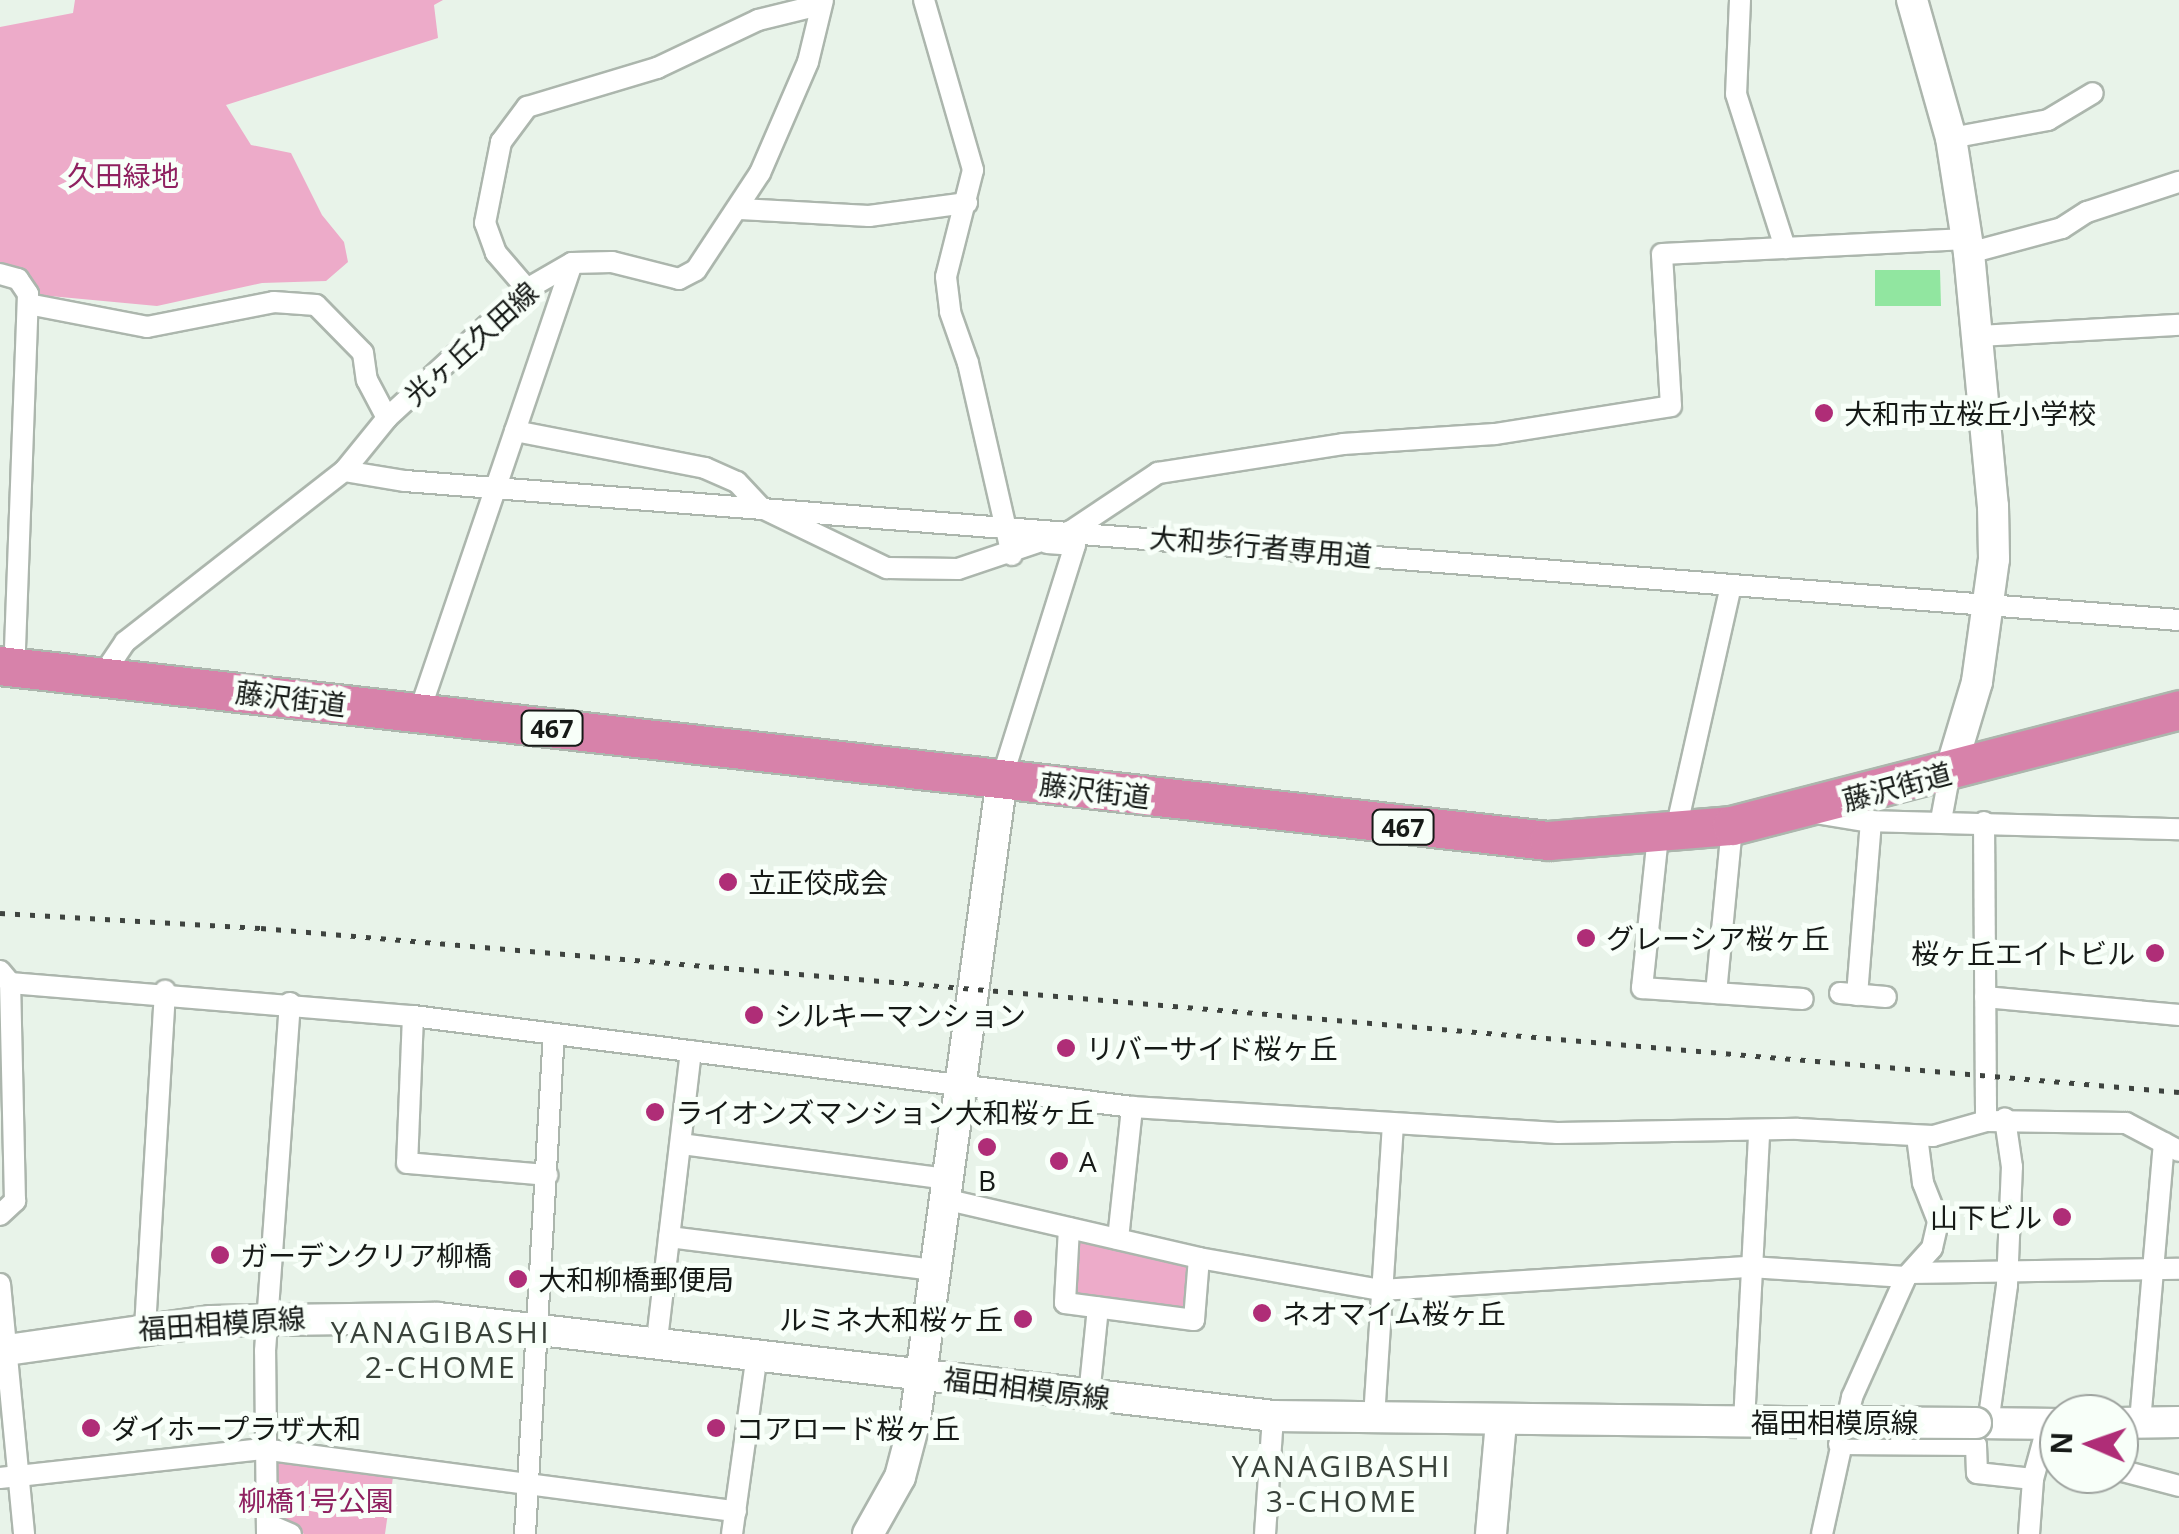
<!DOCTYPE html>
<html>
<head>
<meta charset="utf-8">
<style>
  body { margin:0 }
  #map { position:relative; width:2179px; height:1534px; overflow:hidden; background:#e8f3e9; font-family:"Open Sans","Noto Sans JP",sans-serif }
  div>[style] { position:absolute }
  .green>* { inset:0; background:#edabc9 }
  .water>* { inset:0; background:#91e6a0 }
  .roads { filter:drop-shadow(2px 0 #acb6ad) drop-shadow(-2px 0 #acb6ad) drop-shadow(0 2px #acb6ad) drop-shadow(0 -2px #acb6ad) }
  .street>* { height:20px; margin:-10px; padding:0 10px; transform-origin:10px; border-radius:10px; background:#fff }
  .secondary>* { height:30px; margin:-15px; padding:0 15px; transform-origin:15px; border-radius:15px; background:#fff }
  .highway>* { height:38px; margin:-19px; padding:0 19px; transform-origin:19px; border-radius:19px; background:#d782aa }
  .rail>* { height:5px; margin-top:-2.5px; transform-origin:0; background:repeating-linear-gradient(90deg,#3e433f 0 5px,transparent 0 15px) }
  .bridges { filter:drop-shadow(2px 0 #acb6ad) drop-shadow(-2px 0 #acb6ad) drop-shadow(0 2px #acb6ad) drop-shadow(0 -2px #acb6ad) }
  .secondary-bridge>* { height:30px; margin:-15px; padding:0 15px; transform-origin:15px; border-radius:15px; background:#fff }
  .dots>* { width:28px; height:28px; translate:-50% -50%; box-sizing:border-box; border:5px solid #f8fff9; border-radius:50% }
  span { translate:-50% -50%; white-space:nowrap; text-align:center; line-height:1.15; -webkit-text-stroke:10px #f8fff9; paint-order:stroke }
  .shield-label span { padding:2px 8px; background:#f8fff9; border:2px solid; border-radius:8px; -webkit-text-stroke-width:0 }
  .shield-label { font-size:25px; color:#161a17; font-weight:700 }
  .park-label { font-size:28px; color:#8f2160 }
  .street-label { font-size:28px; color:#161a17 }
  .poi-label { font-size:28px; color:#161a17 }
  .left { translate:0 -50%; text-align:left }
  .right { translate:-100% -50%; text-align:right }
  .neighbourhood-label { font-size:30px; color:#39423a; letter-spacing:2.5px }
  .north { position:absolute; left:2039px; top:1394px; width:100px; height:100px; box-sizing:border-box; background:#f8fff9; border:2px solid #9ea39f; border-radius:50%; rotate:272deg; font-size:28px; font-weight:700; line-height:40px; text-align:center; color:#161a17 }
  .north::after { content:''; display:block; margin:auto; width:35px; height:45px; background:#af2d77; clip-path:polygon(50% 0,100% 100%,50% 72%,0 100%) }
</style>
</head>
<body>
<div id="map">
  <div class="green">
    <i style="clip-path:polygon(75px 0,443px 0,434px 5px,438px 38px,226px 105px,251px 145px,291px 153px,322px 215px,344px 242px,348px 262px,326px 281px,262px 283px,157px 306px,39px 295px,23px 269px,0 263px,0 27px,73px 13px)"></i>
    <i style="clip-path:polygon(1076px 1239px,1193px 1264px,1187px 1311px,1074px 1296px)"></i>
    <i style="clip-path:polygon(277px 1461px,393px 1477px,385px 1534px,304px 1534px,276px 1515px)"></i>
  </div>
  <div class="water">
    <i style="clip-path:polygon(1875px 270px,1940px 270px,1941px 306px,1875px 306px)"></i>
  </div>
  <div class="roads">
    <div class="street">
      <i style="left:924px;top:0;width:177px;rotate:73.9deg"></i>
      <i style="left:973px;top:170px;width:110px;rotate:104.2deg"></i>
      <i style="left:946px;top:277px;width:35px;rotate:83deg"></i>
      <i style="left:950px;top:312px;width:54px;rotate:70.6deg"></i>
      <i style="left:968px;top:363px;width:197px;rotate:77.1deg"></i>
      <i style="left:1740px;top:0;width:94px;rotate:92.4deg"></i>
      <i style="left:1736px;top:94px;width:162px;rotate:72.3deg"></i>
      <i style="left:1951px;top:138px;width:99px;rotate:-10.5deg"></i>
      <i style="left:2048px;top:120px;width:52px;rotate:-31deg"></i>
      <i style="left:740px;top:209px;width:129px;rotate:3.1deg"></i>
      <i style="left:869px;top:216px;width:99px;rotate:-7.6deg"></i>
      <i style="left:1969px;top:253px;width:96px;rotate:-15deg"></i>
      <i style="left:2062px;top:228px;width:30px;rotate:-33deg"></i>
      <i style="left:2087px;top:212px;width:97px;rotate:-18.1deg"></i>
      <i style="left:0;top:274px;width:19px;rotate:16deg"></i>
      <i style="left:18px;top:279px;width:18px;rotate:56deg"></i>
      <i style="left:28px;top:294px;width:373px;rotate:92.1deg"></i>
      <i style="left:527px;top:289px;width:48px;rotate:-130.7deg"></i>
      <i style="left:496px;top:253px;width:32px;rotate:-110deg"></i>
      <i style="left:485px;top:223px;width:83px;rotate:-78.8deg"></i>
      <i style="left:501px;top:142px;width:44px;rotate:-53.4deg"></i>
      <i style="left:527px;top:107px;width:136px;rotate:-16.7deg"></i>
      <i style="left:657px;top:68px;width:112px;rotate:-25.4deg"></i>
      <i style="left:758px;top:20px;width:63px;rotate:-13.8deg"></i>
      <i style="left:28px;top:304px;width:121px;rotate:10.9deg"></i>
      <i style="left:147px;top:327px;width:129px;rotate:-11.1deg"></i>
      <i style="left:274px;top:302px;width:42px;rotate:4.1deg"></i>
      <i style="left:316px;top:305px;width:67px;rotate:45.6deg"></i>
      <i style="left:363px;top:353px;width:27px;rotate:82deg"></i>
      <i style="left:367px;top:380px;width:43px;rotate:62.2deg"></i>
      <i style="left:1980px;top:336px;width:199px;rotate:-3.2deg"></i>
      <i style="left:515px;top:431px;width:194px;rotate:11deg"></i>
      <i style="left:705px;top:468px;width:35px;rotate:24deg"></i>
      <i style="left:737px;top:482px;width:34px;rotate:47deg"></i>
      <i style="left:760px;top:507px;width:141px;rotate:25.7deg"></i>
      <i style="left:887px;top:568px;width:71px;rotate:0.8deg"></i>
      <i style="left:958px;top:569px;width:119px;rotate:-18.6deg"></i>
      <i style="left:1071px;top:531px;width:105px;rotate:-33.7deg"></i>
      <i style="left:1158px;top:473px;width:187px;rotate:-8.9deg"></i>
      <i style="left:1343px;top:444px;width:152px;rotate:-3.8deg"></i>
      <i style="left:1495px;top:434px;width:178px;rotate:-9deg"></i>
      <i style="left:1671px;top:406px;width:152px;rotate:-93.4deg"></i>
      <i style="left:1662px;top:254px;width:305px;rotate:-2.8deg"></i>
      <i style="left:344px;top:471px;width:62px;rotate:9.3deg"></i>
      <i style="left:405px;top:481px;width:1779px;rotate:4.48deg"></i>
      <i style="left:102px;top:676px;width:41px;rotate:-55.9deg"></i>
      <i style="left:125px;top:642px;width:278px;rotate:-38deg"></i>
      <i style="left:344px;top:471px;width:68px;rotate:-50.9deg"></i>
      <i style="left:387px;top:418px;width:190px;rotate:-42.7deg"></i>
      <i style="left:527px;top:289px;width:52px;rotate:-30deg"></i>
      <i style="left:572px;top:263px;width:40px;rotate:-1.4deg"></i>
      <i style="left:612px;top:262px;width:69px;rotate:14.2deg"></i>
      <i style="left:679px;top:279px;width:19px;rotate:-28deg"></i>
      <i style="left:696px;top:270px;width:116px;rotate:-56.6deg"></i>
      <i style="left:760px;top:173px;width:121px;rotate:-66.6deg"></i>
      <i style="left:808px;top:62px;width:64px;rotate:-76.4deg"></i>
      <i style="left:419px;top:713px;width:475px;rotate:-71.2deg"></i>
      <i style="left:1002px;top:778px;width:244px;rotate:-72.6deg"></i>
      <i style="left:1075px;top:545px;width:28px;rotate:-176deg"></i>
      <i style="left:1809px;top:812px;width:57px;rotate:9.1deg"></i>
      <i style="left:1865px;top:821px;width:314px;rotate:1.5deg"></i>
      <i style="left:1941px;top:820px;width:49px;rotate:-79.4deg"></i>
      <i style="left:1984px;top:822px;width:299px;rotate:89.6deg"></i>
      <i style="left:1675px;top:834px;width:255px;rotate:-77.3deg"></i>
      <i style="left:1658px;top:836px;width:153px;rotate:96deg"></i>
      <i style="left:1642px;top:988px;width:161px;rotate:3.9deg"></i>
      <i style="left:0;top:971px;width:16px;rotate:50deg"></i>
      <i style="left:10px;top:983px;width:404px;rotate:4.7deg"></i>
      <i style="left:413px;top:1016px;width:725px;rotate:7.21deg"></i>
      <i style="left:1132px;top:1107px;width:426px;rotate:3.5deg"></i>
      <i style="left:1557px;top:1133px;width:241px;rotate:-1deg"></i>
      <i style="left:1798px;top:1129px;width:135px;rotate:3deg"></i>
      <i style="left:1933px;top:1136px;width:55px;rotate:-15.8deg"></i>
      <i style="left:1986px;top:1121px;width:140px;rotate:0.8deg"></i>
      <i style="left:2126px;top:1123px;width:60px;rotate:27.8deg"></i>
      <i style="left:1716px;top:993px;width:168px;rotate:-84.5deg"></i>
      <i style="left:1840px;top:993px;width:46px;rotate:5deg"></i>
      <i style="left:1857px;top:995px;width:175px;rotate:-85.4deg"></i>
      <i style="left:1985px;top:997px;width:195px;rotate:5.3deg"></i>
      <i style="left:413px;top:1016px;width:147px;rotate:92.3deg"></i>
      <i style="left:407px;top:1163px;width:141px;rotate:4.9deg"></i>
      <i style="left:681px;top:1144px;width:267px;rotate:7.5deg"></i>
      <i style="left:944px;top:1199px;width:262px;rotate:13deg"></i>
      <i style="left:1199px;top:1258px;width:185px;rotate:10deg"></i>
      <i style="left:1381px;top:1290px;width:370px;rotate:-3.6deg"></i>
      <i style="left:1750px;top:1267px;width:156px;rotate:3.7deg"></i>
      <i style="left:0;top:1215px;width:21px;rotate:-43deg"></i>
      <i style="left:15px;top:1201px;width:218px;rotate:-91.3deg"></i>
      <i style="left:1069px;top:1228px;width:75px;rotate:93.1deg"></i>
      <i style="left:1065px;top:1303px;width:130px;rotate:7.5deg"></i>
      <i style="left:1194px;top:1320px;width:62px;rotate:-85.4deg"></i>
      <i style="left:669px;top:1237px;width:267px;rotate:7.1deg"></i>
      <i style="left:1118px;top:1239px;width:133px;rotate:-83.9deg"></i>
      <i style="left:1910px;top:1273px;width:269px;rotate:-0.9deg"></i>
      <i style="left:0;top:1284px;width:251px;rotate:84.5deg"></i>
      <i style="left:145px;top:1328px;width:338px;rotate:-86.6deg"></i>
      <i style="left:657px;top:1340px;width:291px;rotate:-83.3deg"></i>
      <i style="left:1089px;top:1396px;width:89px;rotate:-84.2deg"></i>
      <i style="left:1374px;top:1418px;width:293px;rotate:-86.3deg"></i>
      <i style="left:1744px;top:1422px;width:290px;rotate:-87deg"></i>
      <i style="left:2140px;top:1422px;width:280px;rotate:-85.1deg"></i>
      <i style="left:1988px;top:1424px;width:140px;rotate:-82.2deg"></i>
      <i style="left:2007px;top:1285px;width:118px;rotate:-87.6deg"></i>
      <i style="left:2012px;top:1167px;width:49px;rotate:-98.3deg"></i>
      <i style="left:1839px;top:1444px;width:137px;rotate:0.4deg"></i>
      <i style="left:1976px;top:1445px;width:28px;rotate:88deg"></i>
      <i style="left:1977px;top:1473px;width:56px;rotate:6.1deg"></i>
      <i style="left:2119px;top:1470px;width:62px;rotate:14.9deg"></i>
      <i style="left:0;top:1478px;width:264px;rotate:-6.3deg"></i>
      <i style="left:262px;top:1449px;width:478px;rotate:7.5deg"></i>
      <i style="left:267px;top:1524px;width:26px;rotate:23deg"></i>
      <i style="left:267px;top:1534px;width:183px;rotate:-90.6deg"></i>
      <i style="left:265px;top:1351px;width:349px;rotate:-85.9deg"></i>
      <i style="left:525px;top:1534px;width:500px;rotate:-86.7deg"></i>
      <i style="left:732px;top:1534px;width:183px;rotate:-82.1deg"></i>
      <i style="left:1265px;top:1534px;width:118px;rotate:-86.1deg"></i>
      <i style="left:1822px;top:1534px;width:140px;rotate:-77.6deg"></i>
      <i style="left:1852px;top:1397px;width:132px;rotate:-65.8deg"></i>
      <i style="left:1906px;top:1277px;width:39px;rotate:-48deg"></i>
      <i style="left:1932px;top:1248px;width:28px;rotate:-77deg"></i>
      <i style="left:1938px;top:1221px;width:41px;rotate:-111.5deg"></i>
      <i style="left:1923px;top:1183px;width:47px;rotate:-97.3deg"></i>
      <i style="left:2029px;top:1534px;width:55px;rotate:-85.8deg"></i>
      <i style="left:2033px;top:1479px;width:57px;rotate:-74.7deg"></i>
    </div>
    <div class="secondary">
      <i style="left:1912px;top:0;width:143px;rotate:74.2deg"></i>
      <i style="left:1951px;top:138px;width:116px;rotate:81.1deg"></i>
      <i style="left:1969px;top:253px;width:254px;rotate:84.6deg"></i>
      <i style="left:1993px;top:506px;width:53px;rotate:88.9deg"></i>
      <i style="left:1994px;top:559px;width:124px;rotate:97.9deg"></i>
      <i style="left:1977px;top:682px;width:94px;rotate:106.7deg"></i>
      <i style="left:0;top:1351px;width:212px;rotate:-8.1deg"></i>
      <i style="left:210px;top:1321px;width:228px;rotate:-0.8deg"></i>
      <i style="left:438px;top:1318px;width:841px;rotate:6.69deg"></i>
      <i style="left:1273px;top:1416px;width:514px;rotate:0.67deg"></i>
      <i style="left:1976px;top:1423px;width:83px;rotate:0.7deg"></i>
      <i style="left:2119px;top:1423px;width:60px;rotate:-1deg"></i>
      <i style="left:868px;top:1534px;width:65px;rotate:-60.7deg"></i>
      <i style="left:900px;top:1477px;width:59px;rotate:-75.3deg"></i>
      <i style="left:915px;top:1420px;width:648px;rotate:-82.28deg"></i>
      <i style="left:1491px;top:1534px;width:113px;rotate:-84.9deg"></i>
    </div>
    <div class="highway">
      <i style="left:0;top:666px;width:1559px;rotate:6.45deg"></i>
      <i style="left:1549px;top:841px;width:184px;rotate:-4.7deg"></i>
      <i style="left:1732px;top:826px;width:462px;rotate:-14.5deg"></i>
    </div>
  </div>
  <div class="rail">
    <i style="left:0;top:913px;width:261px;rotate:3.3deg"></i>
    <i style="left:261px;top:928px;width:1925px;rotate:4.89deg"></i>
  </div>
  <div class="bridges">
    <div class="secondary-bridge">
      <i style="left:1787px;top:1422px;width:189px;rotate:0.3deg"></i>
    </div>
  </div>
  <div class="dots">
    <i style="left:1824px;top:413px;background:#af2d77"></i>
    <i style="left:728px;top:882px;background:#af2d77"></i>
    <i style="left:1586px;top:938px;background:#af2d77"></i>
    <i style="left:2155px;top:953px;background:#af2d77"></i>
    <i style="left:754px;top:1015px;background:#af2d77"></i>
    <i style="left:1066px;top:1048px;background:#af2d77"></i>
    <i style="left:655px;top:1112px;background:#af2d77"></i>
    <i style="left:987px;top:1147px;background:#af2d77"></i>
    <i style="left:1059px;top:1161px;background:#af2d77"></i>
    <i style="left:2062px;top:1217px;background:#af2d77"></i>
    <i style="left:220px;top:1255px;background:#af2d77"></i>
    <i style="left:518px;top:1279px;background:#af2d77"></i>
    <i style="left:1262px;top:1313px;background:#af2d77"></i>
    <i style="left:1023px;top:1319px;background:#af2d77"></i>
    <i style="left:91px;top:1428px;background:#af2d77"></i>
    <i style="left:716px;top:1428px;background:#af2d77"></i>
  </div>
  <div class="shield-label">
    <span style="left:552px;top:728px">467</span>
    <span style="left:1403px;top:827px">467</span>
  </div>
  <div class="park-label">
    <span style="left:123px;top:175px">久田緑地</span>
    <span style="left:316px;top:1500px">柳橋1号公園</span>
  </div>
  <div class="street-label">
    <span style="left:471px;top:343px;rotate:-42deg">光ヶ丘久田線</span>
    <span style="left:1261px;top:546px;rotate:5deg">大和歩行者専用道</span>
    <span style="left:291px;top:698px;rotate:7deg">藤沢街道</span>
    <span style="left:1897px;top:786px;rotate:-15deg">藤沢街道</span>
    <span style="left:1095px;top:790px;rotate:7deg">藤沢街道</span>
    <span style="left:222px;top:1323px;rotate:-4deg">福田相模原線</span>
    <span style="left:1027px;top:1388px;rotate:7deg">福田相模原線</span>
    <span style="left:1835px;top:1422px">福田相模原線</span>
  </div>
  <div class="poi-label">
    <span class="left" style="left:1844px;top:413px">大和市立桜丘小学校</span>
    <span class="left" style="left:748px;top:882px">立正佼成会</span>
    <span class="left" style="left:1606px;top:938px">グレーシア桜ヶ丘</span>
    <span class="right" style="left:2135px;top:953px">桜ヶ丘エイトビル</span>
    <span class="left" style="left:774px;top:1015px">シルキーマンション</span>
    <span class="left" style="left:1086px;top:1048px">リバーサイド桜ヶ丘</span>
    <span class="left" style="left:675px;top:1112px">ライオンズマンション大和桜ヶ丘</span>
    <span class="left" style="left:1079px;top:1161px">A</span>
    <span style="left:987px;top:1180px">B</span>
    <span class="right" style="left:2042px;top:1217px">山下ビル</span>
    <span class="left" style="left:240px;top:1255px">ガーデンクリア柳橋</span>
    <span class="left" style="left:538px;top:1279px">大和柳橋郵便局</span>
    <span class="left" style="left:1282px;top:1313px">ネオマイム桜ヶ丘</span>
    <span class="right" style="left:1003px;top:1319px">ルミネ大和桜ヶ丘</span>
    <span class="left" style="left:111px;top:1428px">ダイホープラザ大和</span>
    <span class="left" style="left:736px;top:1428px">コアロード桜ヶ丘</span>
  </div>
  <div class="neighbourhood-label">
    <span style="left:441px;top:1349px">YANAGIBASHI<br>2-CHOME</span>
    <span style="left:1342px;top:1483px">YANAGIBASHI<br>3-CHOME</span>
  </div>
  <div class="north">N</div>
</div>
</body>
</html>
